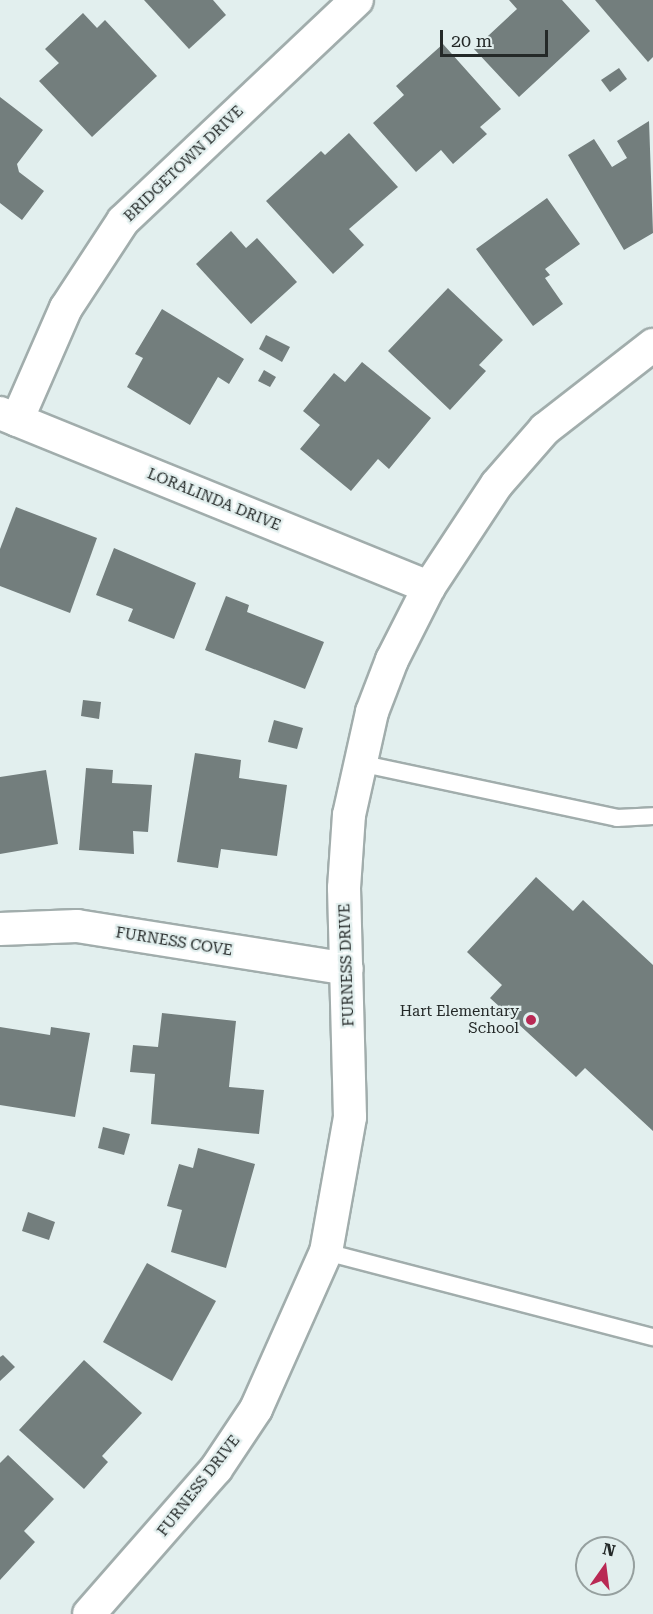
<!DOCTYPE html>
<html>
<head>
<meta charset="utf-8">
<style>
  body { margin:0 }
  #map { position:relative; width:653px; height:1614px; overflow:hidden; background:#e2efee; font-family:"Roboto Serif",serif }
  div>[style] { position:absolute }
  .building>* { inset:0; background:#737e7d }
  .roads { filter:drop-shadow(2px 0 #a1adac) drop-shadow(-2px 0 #a1adac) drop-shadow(0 2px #a1adac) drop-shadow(0 -2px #a1adac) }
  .lane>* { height:16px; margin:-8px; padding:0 8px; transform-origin:8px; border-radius:8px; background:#fff }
  .street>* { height:32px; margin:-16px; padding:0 16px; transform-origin:16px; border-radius:16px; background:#fff }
  .dots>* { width:16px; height:16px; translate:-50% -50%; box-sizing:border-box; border:3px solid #e2efee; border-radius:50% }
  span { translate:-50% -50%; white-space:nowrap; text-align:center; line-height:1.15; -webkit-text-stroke:4.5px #e2efee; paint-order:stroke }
  .street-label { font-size:15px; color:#242928 }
  .poi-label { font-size:15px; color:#242928 }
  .right { translate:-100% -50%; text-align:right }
  .north { position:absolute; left:575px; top:1536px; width:60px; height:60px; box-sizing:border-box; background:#e2efee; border:2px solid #96a09f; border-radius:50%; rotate:14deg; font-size:16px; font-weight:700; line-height:24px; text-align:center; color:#242928 }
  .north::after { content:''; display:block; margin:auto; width:21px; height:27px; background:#b92954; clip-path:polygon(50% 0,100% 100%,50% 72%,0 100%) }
  .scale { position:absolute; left:440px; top:30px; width:108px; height:27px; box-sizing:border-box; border:3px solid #242928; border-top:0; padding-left:8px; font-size:18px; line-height:21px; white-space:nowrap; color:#242928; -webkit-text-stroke:4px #e2efee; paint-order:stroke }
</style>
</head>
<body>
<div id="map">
  <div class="building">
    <i style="clip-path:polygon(144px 0,213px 0,226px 15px,189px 49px)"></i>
    <i style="clip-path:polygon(509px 0,562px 0,590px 31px,519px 97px,474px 49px,517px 9px)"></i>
    <i style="clip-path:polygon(595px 0,653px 0,653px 57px,648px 62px)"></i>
    <i style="clip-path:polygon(83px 13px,97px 28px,105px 20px,157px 76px,92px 137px,39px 81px,59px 63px,45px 49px)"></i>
    <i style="clip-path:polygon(443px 44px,501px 109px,480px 127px,487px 134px,453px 164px,441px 150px,416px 172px,373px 123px,404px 95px,396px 86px)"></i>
    <i style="clip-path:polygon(619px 68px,627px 79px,610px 92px,601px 80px)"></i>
    <i style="clip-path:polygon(0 97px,43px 130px,17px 164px,19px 172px,44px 191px,22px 220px,0 203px)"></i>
    <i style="clip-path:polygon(649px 121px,653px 233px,624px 250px,568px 155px,594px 139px,612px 167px,627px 158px,617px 141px)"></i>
    <i style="clip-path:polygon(349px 133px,398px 187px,349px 229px,364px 245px,333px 274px,266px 201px,321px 151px,325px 155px)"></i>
    <i style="clip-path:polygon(547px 198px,580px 244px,545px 269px,550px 275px,545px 278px,563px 304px,533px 326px,476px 249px)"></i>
    <i style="clip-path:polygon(231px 231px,246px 248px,257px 238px,297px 282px,251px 324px,196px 264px)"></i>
    <i style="clip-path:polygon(448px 288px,503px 340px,479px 365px,486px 371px,450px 410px,388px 351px)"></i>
    <i style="clip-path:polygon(162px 309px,244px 359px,229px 384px,218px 377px,190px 425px,127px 387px,143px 358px,135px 354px)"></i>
    <i style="clip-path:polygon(266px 335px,290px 347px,282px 362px,259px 349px)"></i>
    <i style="clip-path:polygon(362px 362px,431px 418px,389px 469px,378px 459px,351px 491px,300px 449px,320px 425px,303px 411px,334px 373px,345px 382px)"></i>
    <i style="clip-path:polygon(264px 370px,276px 377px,270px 387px,258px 381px)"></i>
    <i style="clip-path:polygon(16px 507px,97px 538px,70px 613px,0 586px,0 549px)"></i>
    <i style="clip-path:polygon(114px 548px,196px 583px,174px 639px,128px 621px,133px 609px,96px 595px)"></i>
    <i style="clip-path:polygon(226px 596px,249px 605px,247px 612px,324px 642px,305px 689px,205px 650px)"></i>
    <i style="clip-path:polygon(83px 700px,101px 702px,99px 719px,81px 716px)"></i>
    <i style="clip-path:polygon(274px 720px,303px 728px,297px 749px,268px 742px)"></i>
    <i style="clip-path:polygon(195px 753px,241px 760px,239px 778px,287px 785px,277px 856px,221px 849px,218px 868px,177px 862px)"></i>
    <i style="clip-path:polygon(86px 768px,113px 770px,112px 783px,152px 785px,148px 832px,133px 831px,134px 854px,79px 850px)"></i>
    <i style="clip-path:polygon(46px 770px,58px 844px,0 854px,0 777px)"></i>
    <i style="clip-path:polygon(536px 877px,573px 911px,583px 900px,653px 965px,653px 1131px,585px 1068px,576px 1077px,490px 998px,502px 985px,467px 952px)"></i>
    <i style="clip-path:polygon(162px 1013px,236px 1021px,229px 1087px,264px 1090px,259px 1134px,151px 1124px,155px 1074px,130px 1072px,133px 1045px,158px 1047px)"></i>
    <i style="clip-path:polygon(0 1027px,50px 1035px,51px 1027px,90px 1033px,75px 1117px,0 1105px)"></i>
    <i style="clip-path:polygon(103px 1127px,130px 1134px,124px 1155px,98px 1148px)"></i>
    <i style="clip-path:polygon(198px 1148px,255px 1164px,226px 1268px,171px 1252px,182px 1210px,167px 1206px,179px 1164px,193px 1168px)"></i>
    <i style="clip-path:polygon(28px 1212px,55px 1222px,49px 1240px,22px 1231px)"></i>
    <i style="clip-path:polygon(147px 1263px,216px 1301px,172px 1381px,103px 1342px)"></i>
    <i style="clip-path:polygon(3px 1355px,15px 1367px,0 1381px,0 1357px)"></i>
    <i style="clip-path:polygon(84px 1360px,142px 1413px,102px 1456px,108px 1462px,84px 1489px,19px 1430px)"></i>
    <i style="clip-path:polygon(8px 1455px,54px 1499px,24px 1531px,35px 1542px,0 1580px,0 1463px)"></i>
  </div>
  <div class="roads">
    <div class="lane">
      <i style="left:359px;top:763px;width:264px;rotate:12deg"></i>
      <i style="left:617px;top:818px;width:36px;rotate:-3deg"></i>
      <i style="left:326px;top:1252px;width:338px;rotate:14.6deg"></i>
    </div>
    <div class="street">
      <i style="left:0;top:413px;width:463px;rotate:22.1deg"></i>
      <i style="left:17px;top:420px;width:122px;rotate:-66.4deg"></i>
      <i style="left:66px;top:308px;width:104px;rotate:-56.8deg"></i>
      <i style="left:123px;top:221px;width:322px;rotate:-43.4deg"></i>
      <i style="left:0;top:929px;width:77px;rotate:-2.2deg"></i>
      <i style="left:77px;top:926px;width:273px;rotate:9deg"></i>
      <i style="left:89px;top:1614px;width:193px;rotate:-48.8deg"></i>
      <i style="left:216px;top:1469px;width:72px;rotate:-56.3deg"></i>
      <i style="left:256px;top:1409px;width:172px;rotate:-66deg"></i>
      <i style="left:326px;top:1252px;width:137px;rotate:-79.9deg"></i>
      <i style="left:350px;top:1117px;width:229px;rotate:-91.5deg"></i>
      <i style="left:344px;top:888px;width:73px;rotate:-86.1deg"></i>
      <i style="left:349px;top:815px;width:106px;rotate:-77.4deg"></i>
      <i style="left:372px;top:712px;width:56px;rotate:-69deg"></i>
      <i style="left:392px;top:660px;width:82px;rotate:-63.1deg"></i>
      <i style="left:429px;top:587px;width:123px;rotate:-56.6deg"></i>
      <i style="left:497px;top:484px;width:73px;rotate:-48.9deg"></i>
      <i style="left:545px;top:429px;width:137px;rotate:-37.9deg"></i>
    </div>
  </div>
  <div class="dots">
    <i style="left:531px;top:1020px;background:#b92954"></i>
  </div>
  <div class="street-label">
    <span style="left:184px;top:164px;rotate:-44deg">BRIDGETOWN DRIVE</span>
    <span style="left:214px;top:500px;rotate:22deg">LORALINDA DRIVE</span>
    <span style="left:174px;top:942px;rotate:9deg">FURNESS COVE</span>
    <span style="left:347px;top:965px;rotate:-92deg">FURNESS DRIVE</span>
    <span style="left:199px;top:1486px;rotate:-52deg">FURNESS DRIVE</span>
  </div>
  <div class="poi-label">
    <span class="right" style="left:519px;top:1020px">Hart Elementary<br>School</span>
  </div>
  <div class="north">N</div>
  <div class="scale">20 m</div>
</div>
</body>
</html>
